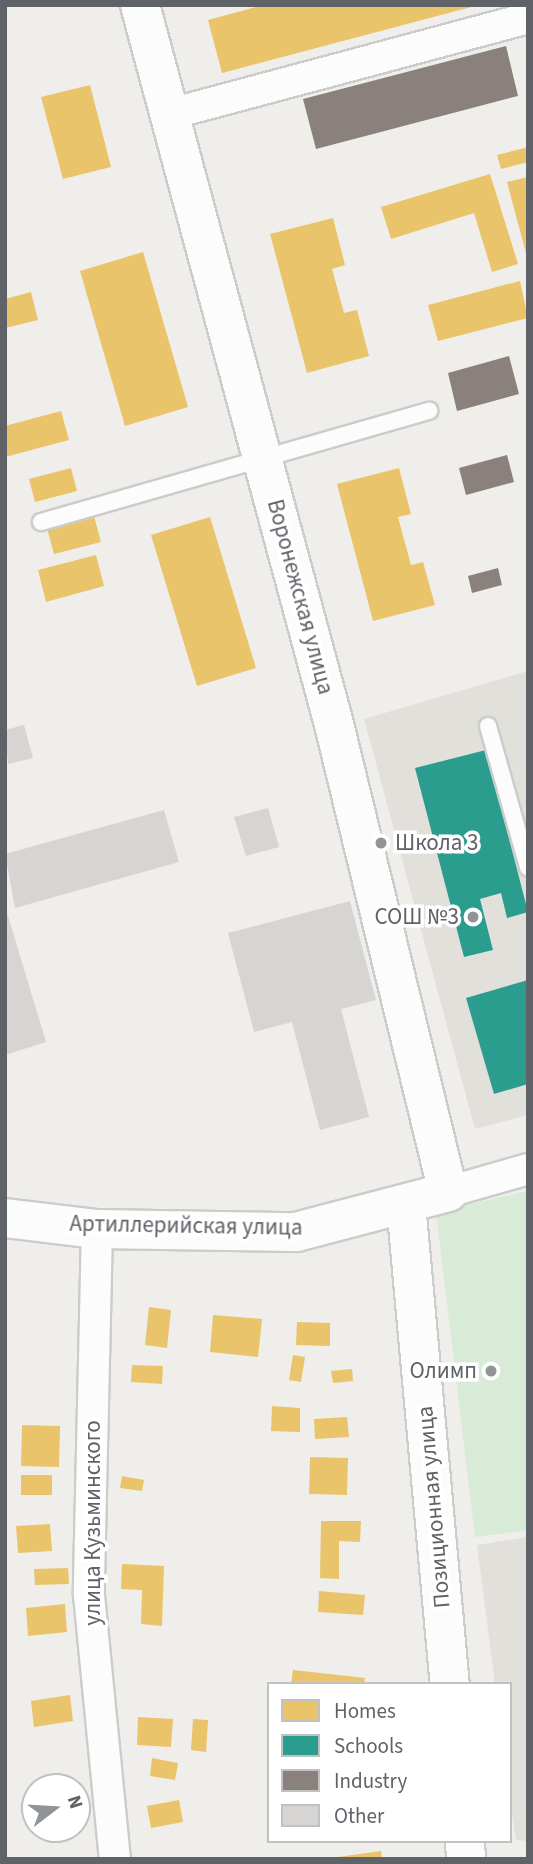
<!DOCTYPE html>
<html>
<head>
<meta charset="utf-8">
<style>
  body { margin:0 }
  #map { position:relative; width:533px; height:1864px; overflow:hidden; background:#efeeea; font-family:"Source Sans 3",sans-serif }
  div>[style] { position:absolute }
  .education>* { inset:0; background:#e2e0da }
  .green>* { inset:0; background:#d8ebd6 }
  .homes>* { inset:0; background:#e9c46a }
  .schools>* { inset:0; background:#2a9d8f }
  .industry>* { inset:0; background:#8a817c }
  .building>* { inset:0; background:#d6d5d3 }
  .roads { filter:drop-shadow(2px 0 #cbcccc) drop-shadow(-2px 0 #cbcccc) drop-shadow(0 2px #cbcccc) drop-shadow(0 -2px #cbcccc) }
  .lane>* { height:16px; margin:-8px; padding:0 8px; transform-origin:8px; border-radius:8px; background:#fdfcfc }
  .street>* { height:30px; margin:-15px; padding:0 15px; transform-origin:15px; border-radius:15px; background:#fdfcfc }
  .secondary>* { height:38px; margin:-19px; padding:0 19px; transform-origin:19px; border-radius:19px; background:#fdfcfc }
  .dots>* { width:19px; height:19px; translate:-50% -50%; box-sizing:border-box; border:4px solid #fff; border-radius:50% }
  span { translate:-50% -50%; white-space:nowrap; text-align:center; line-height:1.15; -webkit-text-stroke:7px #fff; paint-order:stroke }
  .street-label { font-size:23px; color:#5f6368 }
  .poi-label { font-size:23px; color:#5f6368 }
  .left { translate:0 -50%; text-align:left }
  .right { translate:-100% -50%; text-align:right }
  .frame { position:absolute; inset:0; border:7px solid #5f6368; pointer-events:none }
  .legend { position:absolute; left:267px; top:1682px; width:245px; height:161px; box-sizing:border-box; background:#fff; border:2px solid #bfc1c3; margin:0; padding:9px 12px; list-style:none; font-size:21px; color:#5f6368 }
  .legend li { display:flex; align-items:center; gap:14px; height:35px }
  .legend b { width:35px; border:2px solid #bfc1c3 }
  .north { position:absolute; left:21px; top:1773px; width:70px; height:70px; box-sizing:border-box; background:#fff; border:2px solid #bfc1c3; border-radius:50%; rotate:73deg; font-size:19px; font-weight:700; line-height:28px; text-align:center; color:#5f6368 }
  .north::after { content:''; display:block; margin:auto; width:24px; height:32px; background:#919496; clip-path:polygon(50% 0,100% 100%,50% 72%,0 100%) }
</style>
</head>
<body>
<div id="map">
  <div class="education">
    <i style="clip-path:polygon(528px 671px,528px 1115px,475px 1129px,364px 719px)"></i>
    <i style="clip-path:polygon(528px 1537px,528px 1841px,516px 1840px,510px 1799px,510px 1684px,495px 1684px,477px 1545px)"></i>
  </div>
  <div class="green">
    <i style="clip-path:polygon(528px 1191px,528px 1530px,475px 1537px,436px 1212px)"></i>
  </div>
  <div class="homes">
    <i style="clip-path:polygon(263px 5px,475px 5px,475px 6px,222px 73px,208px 20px)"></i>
    <i style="clip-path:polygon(90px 85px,111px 167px,63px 179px,41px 97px)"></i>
    <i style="clip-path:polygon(528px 147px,528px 162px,501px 169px,497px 155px)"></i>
    <i style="clip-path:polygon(490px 174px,518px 264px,492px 272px,474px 213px,391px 239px,381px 207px)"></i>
    <i style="clip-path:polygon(528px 177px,528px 257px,527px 257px,507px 182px)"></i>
    <i style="clip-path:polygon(333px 218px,345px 265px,332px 269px,344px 313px,357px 310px,369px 356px,307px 373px,270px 234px)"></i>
    <i style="clip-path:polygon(143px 252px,188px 407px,125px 426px,80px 271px)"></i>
    <i style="clip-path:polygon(520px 281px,528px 318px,438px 341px,428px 305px)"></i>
    <i style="clip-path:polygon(31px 292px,38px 320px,5px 328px,5px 299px)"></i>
    <i style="clip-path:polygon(61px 411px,69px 440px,5px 457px,5px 426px)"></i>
    <i style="clip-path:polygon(71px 468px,77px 491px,35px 502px,29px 479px)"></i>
    <i style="clip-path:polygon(399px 468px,411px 514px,398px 517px,411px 565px,423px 562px,435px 605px,373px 621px,337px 484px)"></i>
    <i style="clip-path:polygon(94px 516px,101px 542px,54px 554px,47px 528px)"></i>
    <i style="clip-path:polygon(210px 517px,256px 668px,197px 686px,151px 535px)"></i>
    <i style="clip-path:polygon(96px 555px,104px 586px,46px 602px,38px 570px)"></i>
    <i style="clip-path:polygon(149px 1307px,171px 1310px,167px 1348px,145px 1345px)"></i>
    <i style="clip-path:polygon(213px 1315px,262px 1319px,258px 1357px,210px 1352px)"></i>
    <i style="clip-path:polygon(297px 1322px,330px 1323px,330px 1346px,296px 1345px)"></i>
    <i style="clip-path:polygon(293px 1355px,305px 1357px,301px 1382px,289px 1380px)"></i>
    <i style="clip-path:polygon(132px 1365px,163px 1366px,162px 1384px,131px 1382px)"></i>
    <i style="clip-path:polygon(352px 1369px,353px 1381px,333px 1383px,331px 1371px)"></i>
    <i style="clip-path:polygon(272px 1406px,300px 1408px,300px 1432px,271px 1431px)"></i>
    <i style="clip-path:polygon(347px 1417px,349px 1437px,315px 1439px,314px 1419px)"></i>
    <i style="clip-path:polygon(22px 1425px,60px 1426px,59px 1467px,21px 1466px)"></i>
    <i style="clip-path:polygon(310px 1457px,348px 1458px,347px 1495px,309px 1494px)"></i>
    <i style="clip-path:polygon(21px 1475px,52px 1475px,52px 1495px,21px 1495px)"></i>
    <i style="clip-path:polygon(122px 1476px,144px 1480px,142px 1491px,120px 1488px)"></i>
    <i style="clip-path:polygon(321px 1521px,361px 1521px,360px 1542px,339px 1541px,339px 1579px,320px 1578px)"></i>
    <i style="clip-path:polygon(50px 1524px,52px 1551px,18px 1553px,16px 1526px)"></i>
    <i style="clip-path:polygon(122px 1564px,164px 1566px,162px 1626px,141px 1624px,142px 1590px,121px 1589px)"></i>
    <i style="clip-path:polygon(68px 1568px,69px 1584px,35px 1585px,34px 1569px)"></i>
    <i style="clip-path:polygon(319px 1591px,365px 1595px,363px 1615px,318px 1612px)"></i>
    <i style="clip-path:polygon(65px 1604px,67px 1632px,28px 1636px,26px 1608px)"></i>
    <i style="clip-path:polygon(293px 1670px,365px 1678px,364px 1684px,291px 1684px)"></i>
    <i style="clip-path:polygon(70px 1695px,73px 1721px,34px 1727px,31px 1701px)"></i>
    <i style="clip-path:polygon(138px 1717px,173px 1719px,171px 1747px,137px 1745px)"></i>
    <i style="clip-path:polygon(193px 1719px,208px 1720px,206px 1752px,191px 1750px)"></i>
    <i style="clip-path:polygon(152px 1758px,178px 1763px,175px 1780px,150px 1776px)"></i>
    <i style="clip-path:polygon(80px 1797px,83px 1818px,77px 1818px,77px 1798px)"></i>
    <i style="clip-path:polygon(179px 1800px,183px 1822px,151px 1828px,147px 1806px)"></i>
    <i style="clip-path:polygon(381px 1851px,382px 1859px,338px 1859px,338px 1857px)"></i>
  </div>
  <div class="schools">
    <i style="clip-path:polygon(486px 750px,528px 912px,507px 918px,501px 893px,480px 899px,493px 950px,464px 957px,415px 768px)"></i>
    <i style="clip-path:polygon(528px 980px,528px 1084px,494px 1094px,466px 998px)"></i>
  </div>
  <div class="industry">
    <i style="clip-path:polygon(506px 46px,518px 96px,316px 149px,303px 99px)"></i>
    <i style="clip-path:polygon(509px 356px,519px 394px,457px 411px,448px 373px)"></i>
    <i style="clip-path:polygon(507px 455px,514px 482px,466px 495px,459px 468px)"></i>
    <i style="clip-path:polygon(498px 568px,502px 585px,472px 593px,468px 576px)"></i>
  </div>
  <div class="building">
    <i style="clip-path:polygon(24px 725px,33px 758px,8px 764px,5px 730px)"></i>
    <i style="clip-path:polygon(268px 808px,279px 847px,246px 856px,234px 817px)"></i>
    <i style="clip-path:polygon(164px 810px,179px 862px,15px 908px,5px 854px)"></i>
    <i style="clip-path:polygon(350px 901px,376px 1000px,341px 1009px,369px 1117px,320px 1130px,292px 1022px,254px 1032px,228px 933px)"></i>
    <i style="clip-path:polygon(5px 906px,46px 1042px,5px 1055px)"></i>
  </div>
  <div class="roads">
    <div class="lane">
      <i style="left:41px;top:522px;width:404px;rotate:-16deg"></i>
      <i style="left:488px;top:726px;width:147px;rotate:74.2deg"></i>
    </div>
    <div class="street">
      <i style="left:170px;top:114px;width:371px;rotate:-15deg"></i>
      <i style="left:448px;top:1192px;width:83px;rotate:-16deg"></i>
      <i style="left:97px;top:1229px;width:366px;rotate:91.3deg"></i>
      <i style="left:89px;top:1595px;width:265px;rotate:84.4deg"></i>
    </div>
    <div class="secondary">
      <i style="left:406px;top:1204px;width:482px;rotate:84.8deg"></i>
      <i style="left:5px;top:1218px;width:93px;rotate:6.8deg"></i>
      <i style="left:97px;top:1229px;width:199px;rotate:0.9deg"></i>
      <i style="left:296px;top:1232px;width:157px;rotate:-14.7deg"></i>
      <i style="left:448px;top:1192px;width:489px;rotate:-103.7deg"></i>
      <i style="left:332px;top:717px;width:737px;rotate:-105.09deg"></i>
      <i style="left:465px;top:1841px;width:18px;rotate:87deg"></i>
    </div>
  </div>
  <div class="dots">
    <i style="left:381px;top:843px;background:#919496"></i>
    <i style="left:473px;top:917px;background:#919496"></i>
    <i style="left:491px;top:1371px;background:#919496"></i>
  </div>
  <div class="street-label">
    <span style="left:300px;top:597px;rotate:75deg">Воронежская улица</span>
    <span style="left:186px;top:1226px;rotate:1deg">Артиллерийская улица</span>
    <span style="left:434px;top:1507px;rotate:-95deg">Позиционная улица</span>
    <span style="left:93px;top:1523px;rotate:-90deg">улица Кузьминского</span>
  </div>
  <div class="poi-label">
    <span class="left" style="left:395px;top:843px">Школа 3</span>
    <span class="right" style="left:459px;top:917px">СОШ №3</span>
    <span class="right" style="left:477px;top:1371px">Олимп</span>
  </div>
  <div class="frame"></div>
  <ul class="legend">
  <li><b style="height:19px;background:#e9c46a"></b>Homes</li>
  <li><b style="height:19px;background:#2a9d8f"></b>Schools</li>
  <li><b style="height:19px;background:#8a817c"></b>Industry</li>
  <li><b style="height:19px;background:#d6d5d3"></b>Other</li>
  </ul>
  <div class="north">N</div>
</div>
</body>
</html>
